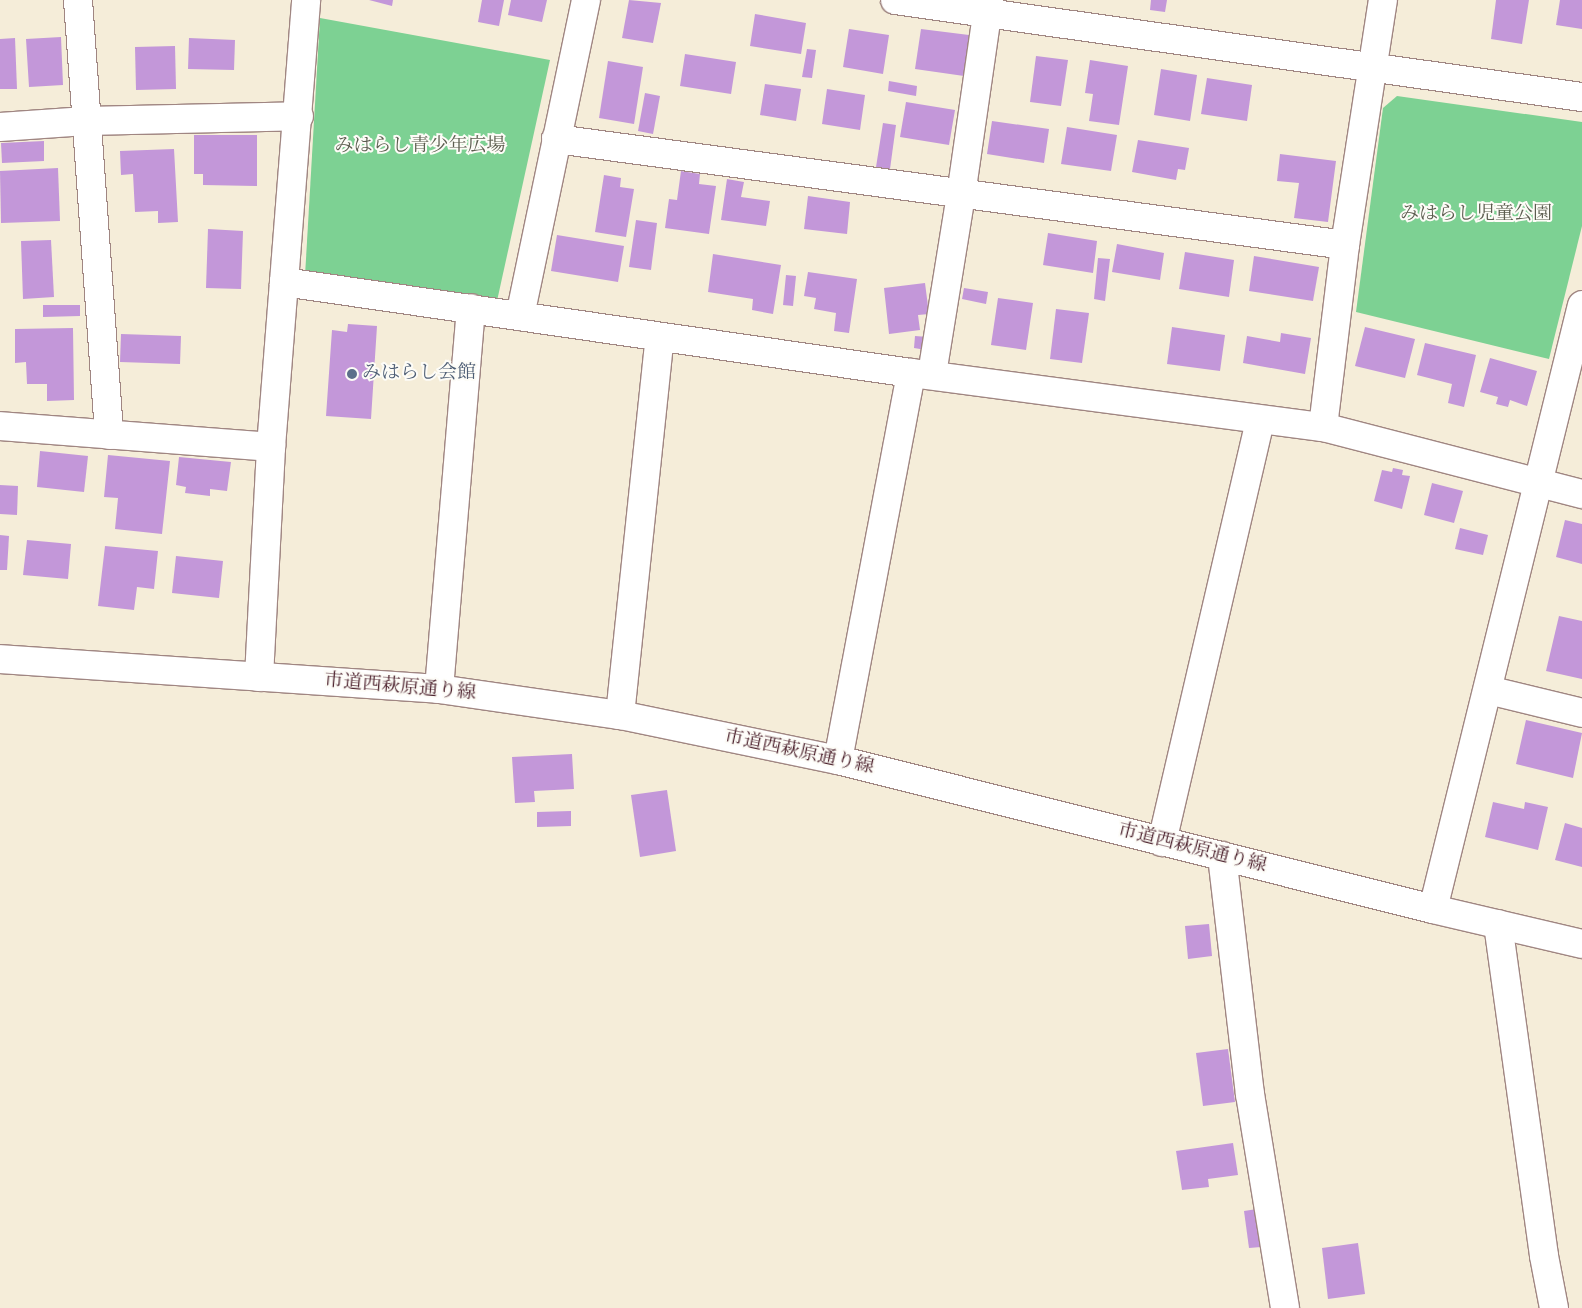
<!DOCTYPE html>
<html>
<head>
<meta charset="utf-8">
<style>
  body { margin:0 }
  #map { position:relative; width:1582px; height:1308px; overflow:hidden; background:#f5edd9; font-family:"Sorts Mill Goudy","Noto Serif JP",serif }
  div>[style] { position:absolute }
  .green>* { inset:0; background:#7dd193 }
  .building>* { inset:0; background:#c397d9 }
  .roads { filter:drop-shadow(1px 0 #a08682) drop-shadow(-1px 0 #a08682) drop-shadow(0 1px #a08682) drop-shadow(0 -1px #a08682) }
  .minor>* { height:28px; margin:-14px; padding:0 14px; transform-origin:14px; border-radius:14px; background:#fff }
  .dots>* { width:14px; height:14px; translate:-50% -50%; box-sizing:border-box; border:2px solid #fdfcf7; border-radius:50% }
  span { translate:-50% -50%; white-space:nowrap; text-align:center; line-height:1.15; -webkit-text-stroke:4px #fdfcf7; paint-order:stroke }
  .park-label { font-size:19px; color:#5c5d4f }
  .service-label { font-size:19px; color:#4e5e75 }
  .left { translate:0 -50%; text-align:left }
  .street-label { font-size:19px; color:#4a1f2b }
</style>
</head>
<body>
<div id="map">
  <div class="green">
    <i style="clip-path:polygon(320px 18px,550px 60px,497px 301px,305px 276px)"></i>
    <i style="clip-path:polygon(1397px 96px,1582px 122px,1582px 226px,1549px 359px,1356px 312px,1383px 108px)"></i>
  </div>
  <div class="building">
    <i style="clip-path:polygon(369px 0,393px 0,392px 6px)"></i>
    <i style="clip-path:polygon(482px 0,504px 0,499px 26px,478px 22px)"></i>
    <i style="clip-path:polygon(511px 0,547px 0,542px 22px,508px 15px)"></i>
    <i style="clip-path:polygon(629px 0,661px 3px,653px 43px,622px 38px)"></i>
    <i style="clip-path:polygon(1151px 0,1167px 0,1165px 12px,1150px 10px)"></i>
    <i style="clip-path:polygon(1496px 0,1529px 0,1522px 44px,1491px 39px)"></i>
    <i style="clip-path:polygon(1560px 0,1582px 0,1582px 29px,1556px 25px)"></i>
    <i style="clip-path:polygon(755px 14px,806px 23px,801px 54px,750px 46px)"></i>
    <i style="clip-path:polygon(849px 29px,889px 35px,883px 74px,843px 67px)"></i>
    <i style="clip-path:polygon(921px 29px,969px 35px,964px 76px,915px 69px)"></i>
    <i style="clip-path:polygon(61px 37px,63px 85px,29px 87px,26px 39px)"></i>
    <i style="clip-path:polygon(15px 38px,17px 89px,0 89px,0 39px)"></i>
    <i style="clip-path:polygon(189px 38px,235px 40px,234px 70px,188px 69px)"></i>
    <i style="clip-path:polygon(175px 46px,176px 89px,136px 90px,135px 47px)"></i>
    <i style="clip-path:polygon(807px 49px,816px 50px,812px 78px,802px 77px)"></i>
    <i style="clip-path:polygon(685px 54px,736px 62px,731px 94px,680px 86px)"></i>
    <i style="clip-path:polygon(1036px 56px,1068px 60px,1061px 106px,1030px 102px)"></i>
    <i style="clip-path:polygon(1090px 60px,1128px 66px,1119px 125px,1089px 121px,1093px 94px,1085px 93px)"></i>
    <i style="clip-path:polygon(608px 61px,643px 67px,634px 124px,599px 118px)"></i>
    <i style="clip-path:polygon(1161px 69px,1197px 75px,1190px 121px,1154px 115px)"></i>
    <i style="clip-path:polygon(1207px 78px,1252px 85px,1247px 121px,1201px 114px)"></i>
    <i style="clip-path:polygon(889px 81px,917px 86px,916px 96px,888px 91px)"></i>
    <i style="clip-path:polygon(765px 84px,801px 89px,796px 121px,760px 115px)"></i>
    <i style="clip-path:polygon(827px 89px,865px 95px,860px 130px,822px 124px)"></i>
    <i style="clip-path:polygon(645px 93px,660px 96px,653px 134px,638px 131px)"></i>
    <i style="clip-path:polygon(906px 102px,955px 110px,949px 145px,900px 137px)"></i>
    <i style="clip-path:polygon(992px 121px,1049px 129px,1044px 163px,987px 154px)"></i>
    <i style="clip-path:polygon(883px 123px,896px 125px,890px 169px,876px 167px)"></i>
    <i style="clip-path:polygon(1067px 127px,1117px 135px,1111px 171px,1061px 164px)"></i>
    <i style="clip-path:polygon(194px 135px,257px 135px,257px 186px,203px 185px,203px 174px,194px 174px)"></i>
    <i style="clip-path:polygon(1138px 140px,1189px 148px,1185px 170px,1178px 169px,1176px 180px,1132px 172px)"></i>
    <i style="clip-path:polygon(44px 141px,44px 161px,2px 163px,1px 143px)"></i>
    <i style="clip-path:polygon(174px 149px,178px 222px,158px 223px,158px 211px,135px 212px,133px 174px,121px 175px,120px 151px)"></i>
    <i style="clip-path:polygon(1280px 154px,1336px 161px,1328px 222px,1294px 218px,1299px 183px,1277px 181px)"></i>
    <i style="clip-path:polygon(58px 168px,60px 221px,1px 223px,0 171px)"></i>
    <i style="clip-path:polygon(681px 171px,700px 174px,699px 184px,716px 186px,709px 234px,665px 228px,669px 199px,677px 200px)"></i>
    <i style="clip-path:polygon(604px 175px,621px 178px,620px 187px,634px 189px,626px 237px,595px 232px)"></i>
    <i style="clip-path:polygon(727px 179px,744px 182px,741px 197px,770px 201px,766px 226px,721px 220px)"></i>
    <i style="clip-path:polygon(808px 196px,850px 202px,847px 234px,804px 229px)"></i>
    <i style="clip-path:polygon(636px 220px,657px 223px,651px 270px,629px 267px)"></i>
    <i style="clip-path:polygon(208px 229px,243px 231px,241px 289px,206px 288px)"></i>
    <i style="clip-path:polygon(1048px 233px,1097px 241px,1093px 273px,1043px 265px)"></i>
    <i style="clip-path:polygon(557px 235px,624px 246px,618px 282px,551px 271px)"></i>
    <i style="clip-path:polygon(51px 240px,54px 297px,23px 299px,21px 241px)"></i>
    <i style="clip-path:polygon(1117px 244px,1164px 253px,1160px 280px,1112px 272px)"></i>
    <i style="clip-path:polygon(1185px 252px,1234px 260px,1229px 297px,1179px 289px)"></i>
    <i style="clip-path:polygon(713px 254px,781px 265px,773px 314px,752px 310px,753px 299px,708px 292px)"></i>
    <i style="clip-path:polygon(1254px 256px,1319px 267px,1313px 301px,1249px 291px)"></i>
    <i style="clip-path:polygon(1098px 258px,1110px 259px,1105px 301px,1094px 299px)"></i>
    <i style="clip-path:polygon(808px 272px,857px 279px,849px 333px,834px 331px,836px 313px,814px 309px,816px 298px,804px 296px)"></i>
    <i style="clip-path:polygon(786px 275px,796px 276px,793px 306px,783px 305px)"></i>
    <i style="clip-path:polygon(925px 283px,929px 314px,918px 315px,920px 330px,889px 334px,884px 288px)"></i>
    <i style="clip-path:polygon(964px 288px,988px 292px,986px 304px,962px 299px)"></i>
    <i style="clip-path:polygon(998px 298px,1033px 303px,1026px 350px,991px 345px)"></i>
    <i style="clip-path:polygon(43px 305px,80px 305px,80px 316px,43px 317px)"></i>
    <i style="clip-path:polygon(1056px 309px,1089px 313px,1082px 363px,1050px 359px)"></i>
    <i style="clip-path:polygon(348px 324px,377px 326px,371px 419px,326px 416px,332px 330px,347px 332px)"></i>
    <i style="clip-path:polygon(1172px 327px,1225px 335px,1220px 371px,1167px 364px)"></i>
    <i style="clip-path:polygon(1365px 327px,1415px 339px,1405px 378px,1355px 366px)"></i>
    <i style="clip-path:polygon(73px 328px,74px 400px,47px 401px,47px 384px,27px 384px,26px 362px,15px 363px,15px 329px)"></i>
    <i style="clip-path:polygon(1281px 333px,1311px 338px,1305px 374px,1243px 363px,1247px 336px,1280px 342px)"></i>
    <i style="clip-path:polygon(121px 334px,181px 336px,180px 364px,120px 362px)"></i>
    <i style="clip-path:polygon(915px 336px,928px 337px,926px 350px,914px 348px)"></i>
    <i style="clip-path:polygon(1425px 343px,1476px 355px,1464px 407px,1448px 403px,1452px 384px,1417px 375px)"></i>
    <i style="clip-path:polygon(1490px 358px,1537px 371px,1527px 406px,1510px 400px,1508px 407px,1496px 404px,1498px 397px,1480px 392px)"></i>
    <i style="clip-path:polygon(40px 451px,88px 456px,84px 492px,37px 487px)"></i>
    <i style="clip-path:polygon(108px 455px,170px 461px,162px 534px,115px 529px,118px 498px,104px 497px)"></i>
    <i style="clip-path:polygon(179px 457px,231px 462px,227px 491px,210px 489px,210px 496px,185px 493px,186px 487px,176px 485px)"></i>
    <i style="clip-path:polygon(1393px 468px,1403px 470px,1402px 475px,1410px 476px,1402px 509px,1374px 501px,1382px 470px,1392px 472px)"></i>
    <i style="clip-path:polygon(1432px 483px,1463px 491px,1454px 523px,1424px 515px)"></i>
    <i style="clip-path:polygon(0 485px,18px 486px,17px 515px,0 514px)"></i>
    <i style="clip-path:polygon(1565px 520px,1582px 524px,1582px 564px,1556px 557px)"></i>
    <i style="clip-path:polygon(1460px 528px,1488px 535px,1483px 555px,1455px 549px)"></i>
    <i style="clip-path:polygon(0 535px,9px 536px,7px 570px,0 570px)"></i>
    <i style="clip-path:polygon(27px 540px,71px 544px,68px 579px,23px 575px)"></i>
    <i style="clip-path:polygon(105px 546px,158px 551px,154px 589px,137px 587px,134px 610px,98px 606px)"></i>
    <i style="clip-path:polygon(176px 556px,223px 561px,219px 598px,172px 593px)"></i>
    <i style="clip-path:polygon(1559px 616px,1582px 621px,1582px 679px,1546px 671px)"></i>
    <i style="clip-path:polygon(1526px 720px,1582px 733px,1573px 778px,1516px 764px)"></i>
    <i style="clip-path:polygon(572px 754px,574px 789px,534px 791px,535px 802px,515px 803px,512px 757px)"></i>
    <i style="clip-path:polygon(667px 790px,676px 851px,640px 857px,631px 795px)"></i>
    <i style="clip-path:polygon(1493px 802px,1524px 809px,1525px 802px,1548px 807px,1538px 850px,1485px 837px)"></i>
    <i style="clip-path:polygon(571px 811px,571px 826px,537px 827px,537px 812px)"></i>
    <i style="clip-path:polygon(1565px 823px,1582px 828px,1582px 867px,1555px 860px)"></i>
    <i style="clip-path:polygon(1209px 924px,1212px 956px,1188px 959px,1185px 926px)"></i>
    <i style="clip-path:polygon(1228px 1049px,1235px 1102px,1203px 1106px,1196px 1053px)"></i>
    <i style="clip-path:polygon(1233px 1143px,1238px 1175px,1208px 1179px,1209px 1187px,1182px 1190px,1176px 1151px)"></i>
    <i style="clip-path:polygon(1257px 1209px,1261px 1247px,1249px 1248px,1244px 1211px)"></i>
    <i style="clip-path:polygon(1358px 1243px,1365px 1294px,1328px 1299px,1322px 1248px)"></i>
  </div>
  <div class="roads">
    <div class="minor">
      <i style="left:78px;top:0;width:436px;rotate:85.9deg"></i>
      <i style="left:895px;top:0;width:694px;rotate:8.04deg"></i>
      <i style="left:0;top:127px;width:86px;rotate:-4deg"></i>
      <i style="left:86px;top:121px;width:213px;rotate:-1.3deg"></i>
      <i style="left:556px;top:139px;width:796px;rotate:7.65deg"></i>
      <i style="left:284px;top:282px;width:634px;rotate:8.26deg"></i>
      <i style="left:911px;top:373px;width:416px;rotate:7.5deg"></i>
      <i style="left:1323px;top:427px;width:268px;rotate:14.5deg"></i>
      <i style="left:520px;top:316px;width:323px;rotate:-78.2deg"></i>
      <i style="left:932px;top:374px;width:181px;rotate:-80.8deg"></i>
      <i style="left:961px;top:195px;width:197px;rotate:-81.8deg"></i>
      <i style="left:0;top:426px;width:272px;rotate:4.4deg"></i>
      <i style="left:1323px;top:427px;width:183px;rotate:-83.1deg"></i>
      <i style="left:1345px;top:245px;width:248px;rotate:-81.2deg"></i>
      <i style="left:0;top:659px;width:440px;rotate:3.9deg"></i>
      <i style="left:439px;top:689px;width:183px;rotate:8.2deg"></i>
      <i style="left:620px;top:715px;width:223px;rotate:11.7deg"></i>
      <i style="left:838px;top:760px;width:613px;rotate:14.06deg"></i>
      <i style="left:1433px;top:909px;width:153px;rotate:13.2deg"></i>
      <i style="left:259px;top:677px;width:230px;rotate:-87deg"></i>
      <i style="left:271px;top:447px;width:448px;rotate:-85.5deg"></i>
      <i style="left:439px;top:689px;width:382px;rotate:-85.2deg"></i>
      <i style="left:1488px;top:690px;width:97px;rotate:13.7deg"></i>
      <i style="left:620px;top:715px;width:380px;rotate:-84deg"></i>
      <i style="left:838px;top:760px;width:394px;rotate:-79.3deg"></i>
      <i style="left:1162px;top:842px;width:433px;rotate:-76.9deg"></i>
      <i style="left:1222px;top:856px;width:240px;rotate:83.3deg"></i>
      <i style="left:1250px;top:1094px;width:217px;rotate:80.7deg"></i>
      <i style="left:1433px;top:909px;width:622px;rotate:-76.14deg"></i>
      <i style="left:1498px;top:924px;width:335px;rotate:82.1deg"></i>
      <i style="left:1544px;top:1256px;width:53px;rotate:79.1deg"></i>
    </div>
  </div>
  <div class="dots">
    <i style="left:352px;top:374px;background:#5c6f8a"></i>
  </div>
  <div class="park-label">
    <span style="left:420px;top:147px">みはらし青少年広場</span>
    <span style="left:1476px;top:215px">みはらし児童公園</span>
  </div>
  <div class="service-label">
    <span class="left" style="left:362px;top:374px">みはらし会館</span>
  </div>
  <div class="street-label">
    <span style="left:400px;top:688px;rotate:5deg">市道西萩原通り線</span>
    <span style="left:799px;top:753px;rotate:12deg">市道西萩原通り線</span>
    <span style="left:1192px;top:849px;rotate:14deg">市道西萩原通り線</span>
  </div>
</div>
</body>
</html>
